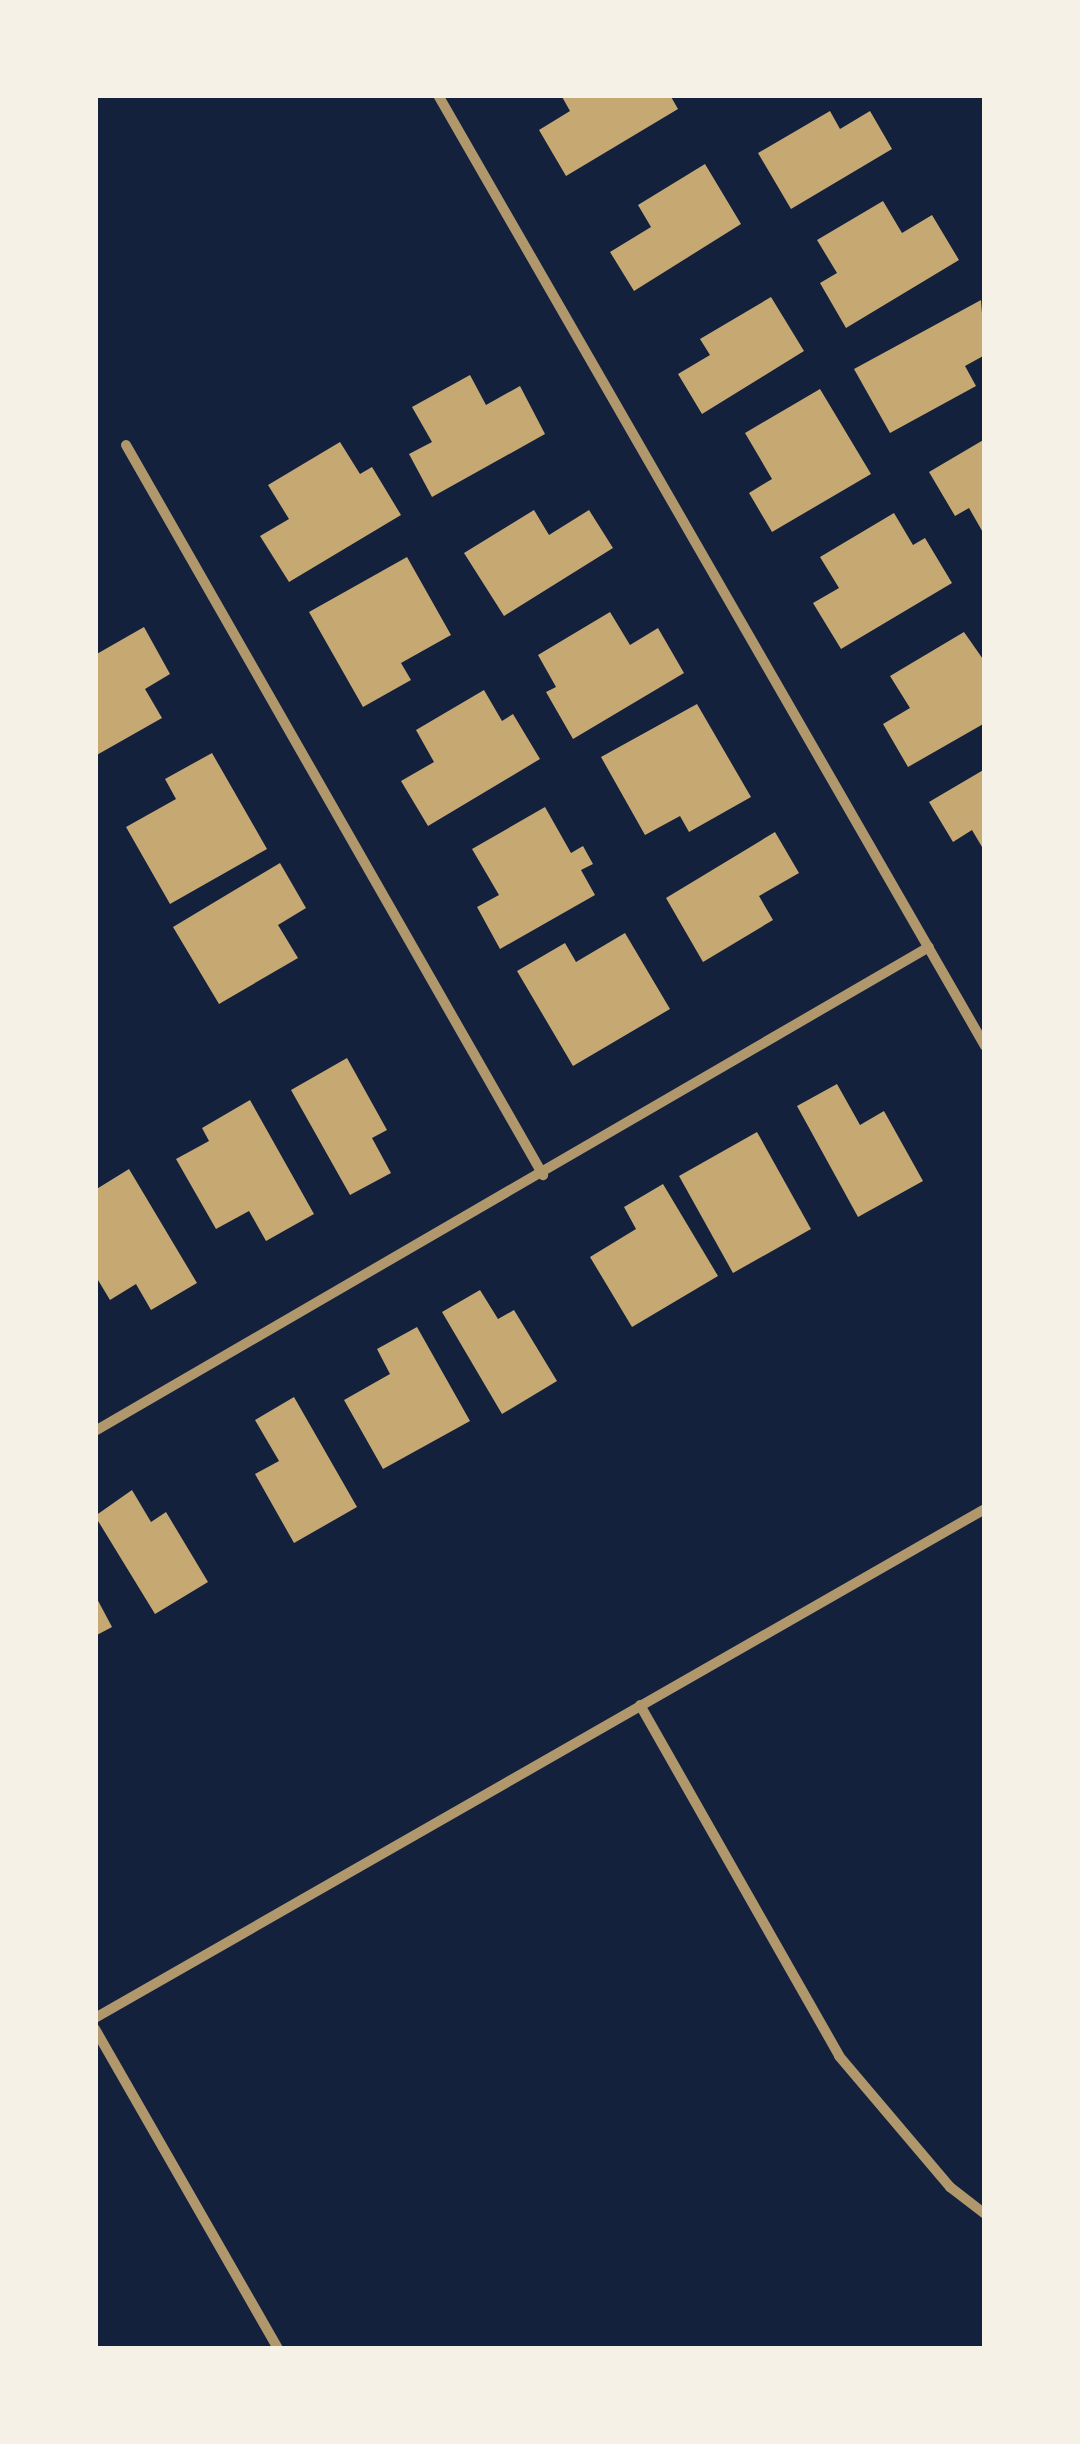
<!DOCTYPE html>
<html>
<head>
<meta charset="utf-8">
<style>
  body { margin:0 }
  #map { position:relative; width:1080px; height:2444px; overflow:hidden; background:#14213d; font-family:"Nunito Sans",sans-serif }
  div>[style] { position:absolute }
  .building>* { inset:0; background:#c6a872 }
  .minor>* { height:10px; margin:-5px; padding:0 5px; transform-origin:5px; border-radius:5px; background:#b1986c }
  span { translate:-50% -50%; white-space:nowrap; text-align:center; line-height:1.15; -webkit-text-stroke:8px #f6f1e7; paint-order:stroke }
  .frame { position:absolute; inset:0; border:98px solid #f6f1e7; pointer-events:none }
</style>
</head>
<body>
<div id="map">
  <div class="building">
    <i style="clip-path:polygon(561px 95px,670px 95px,678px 109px,566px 176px,539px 130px,570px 111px)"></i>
    <i style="clip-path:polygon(830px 111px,840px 129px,870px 111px,892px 149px,791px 209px,758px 153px)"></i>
    <i style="clip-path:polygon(705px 164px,741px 224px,634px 291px,610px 252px,651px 227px,638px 205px)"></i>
    <i style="clip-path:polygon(883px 201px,902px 233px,932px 215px,959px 260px,846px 328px,820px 283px,837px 273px,817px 240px)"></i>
    <i style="clip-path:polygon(771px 297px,804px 351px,702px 414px,678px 374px,710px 355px,700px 339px)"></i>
    <i style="clip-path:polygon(981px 300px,985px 355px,965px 366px,976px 386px,890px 433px,854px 369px)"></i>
    <i style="clip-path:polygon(470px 375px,486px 405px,520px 386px,545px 434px,432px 497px,409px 454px,432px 442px,412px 407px)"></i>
    <i style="clip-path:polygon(820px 389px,871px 474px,772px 532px,749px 493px,772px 479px,745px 433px)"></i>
    <i style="clip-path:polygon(985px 439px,985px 536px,969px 508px,955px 516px,929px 472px)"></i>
    <i style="clip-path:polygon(340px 442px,360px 474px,372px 467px,401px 515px,289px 582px,260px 536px,289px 519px,268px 485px)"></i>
    <i style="clip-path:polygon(534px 510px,549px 535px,589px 510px,613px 548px,504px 616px,464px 553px)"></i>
    <i style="clip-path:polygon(894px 513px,913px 545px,925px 538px,952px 583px,841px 649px,813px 603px,839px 588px,820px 557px)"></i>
    <i style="clip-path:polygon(407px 557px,451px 635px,401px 663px,411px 680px,363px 707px,309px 612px)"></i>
    <i style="clip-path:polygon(610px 612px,630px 645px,658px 628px,684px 673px,573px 739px,546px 692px,556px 687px,538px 655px)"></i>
    <i style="clip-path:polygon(144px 627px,170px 674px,145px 689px,162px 718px,95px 756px,95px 655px)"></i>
    <i style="clip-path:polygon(964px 632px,985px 662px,985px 723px,908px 767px,883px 724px,910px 708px,890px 676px)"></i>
    <i style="clip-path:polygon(484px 690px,502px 721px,513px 714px,540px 759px,428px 826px,401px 781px,434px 762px,416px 730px)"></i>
    <i style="clip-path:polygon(697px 704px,751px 797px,689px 832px,680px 816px,645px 835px,601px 757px)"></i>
    <i style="clip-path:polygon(212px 753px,267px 849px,170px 904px,126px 827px,176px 799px,165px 779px)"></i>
    <i style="clip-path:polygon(985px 769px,985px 852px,972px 830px,953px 842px,929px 802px)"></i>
    <i style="clip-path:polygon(545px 807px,571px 853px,583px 846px,593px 864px,581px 870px,595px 895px,500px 949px,477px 907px,499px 895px,472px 849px)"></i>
    <i style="clip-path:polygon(775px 832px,799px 873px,759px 896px,773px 920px,703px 962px,666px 898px)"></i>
    <i style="clip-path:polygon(280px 863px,306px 908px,278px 925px,298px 958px,219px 1004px,173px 927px)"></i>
    <i style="clip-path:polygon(625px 933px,670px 1009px,573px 1066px,517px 971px,565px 943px,576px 962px)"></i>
    <i style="clip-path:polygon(347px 1058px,387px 1130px,372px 1138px,391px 1173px,350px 1195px,291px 1090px)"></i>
    <i style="clip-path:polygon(837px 1084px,860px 1125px,884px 1111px,923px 1181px,858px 1217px,797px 1106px)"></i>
    <i style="clip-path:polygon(250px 1100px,314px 1214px,266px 1241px,249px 1211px,216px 1229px,176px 1159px,209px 1141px,202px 1128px)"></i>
    <i style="clip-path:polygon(757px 1132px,811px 1229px,733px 1273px,679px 1176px)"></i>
    <i style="clip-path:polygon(129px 1169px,197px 1283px,151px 1310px,136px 1284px,110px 1300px,95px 1275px,95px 1190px)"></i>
    <i style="clip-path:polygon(663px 1184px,718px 1276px,632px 1327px,590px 1257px,636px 1229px,624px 1207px)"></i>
    <i style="clip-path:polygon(480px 1290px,498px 1319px,514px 1310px,557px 1381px,502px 1414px,442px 1312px)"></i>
    <i style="clip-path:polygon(417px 1327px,470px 1421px,383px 1469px,344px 1400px,390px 1374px,377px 1349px)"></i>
    <i style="clip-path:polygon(294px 1397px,357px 1507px,294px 1543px,255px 1474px,279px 1461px,255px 1420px)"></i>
    <i style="clip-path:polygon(132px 1490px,151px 1522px,166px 1512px,208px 1582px,155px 1614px,95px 1516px)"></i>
    <i style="clip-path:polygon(95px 1595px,112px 1627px,95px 1636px)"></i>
  </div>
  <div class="minor">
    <i style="left:438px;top:95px;width:1097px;rotate:60.09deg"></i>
    <i style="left:126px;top:445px;width:841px;rotate:60.26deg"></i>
    <i style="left:95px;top:1431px;width:964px;rotate:-30.13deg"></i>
    <i style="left:640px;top:1705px;width:403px;rotate:60.4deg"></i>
    <i style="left:839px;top:2056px;width:172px;rotate:49.7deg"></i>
    <i style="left:950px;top:2187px;width:44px;rotate:37.6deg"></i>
    <i style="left:95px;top:2018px;width:1025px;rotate:-29.77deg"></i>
    <i style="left:95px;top:2029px;width:369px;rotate:60.2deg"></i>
  </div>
  <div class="frame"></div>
</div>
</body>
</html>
